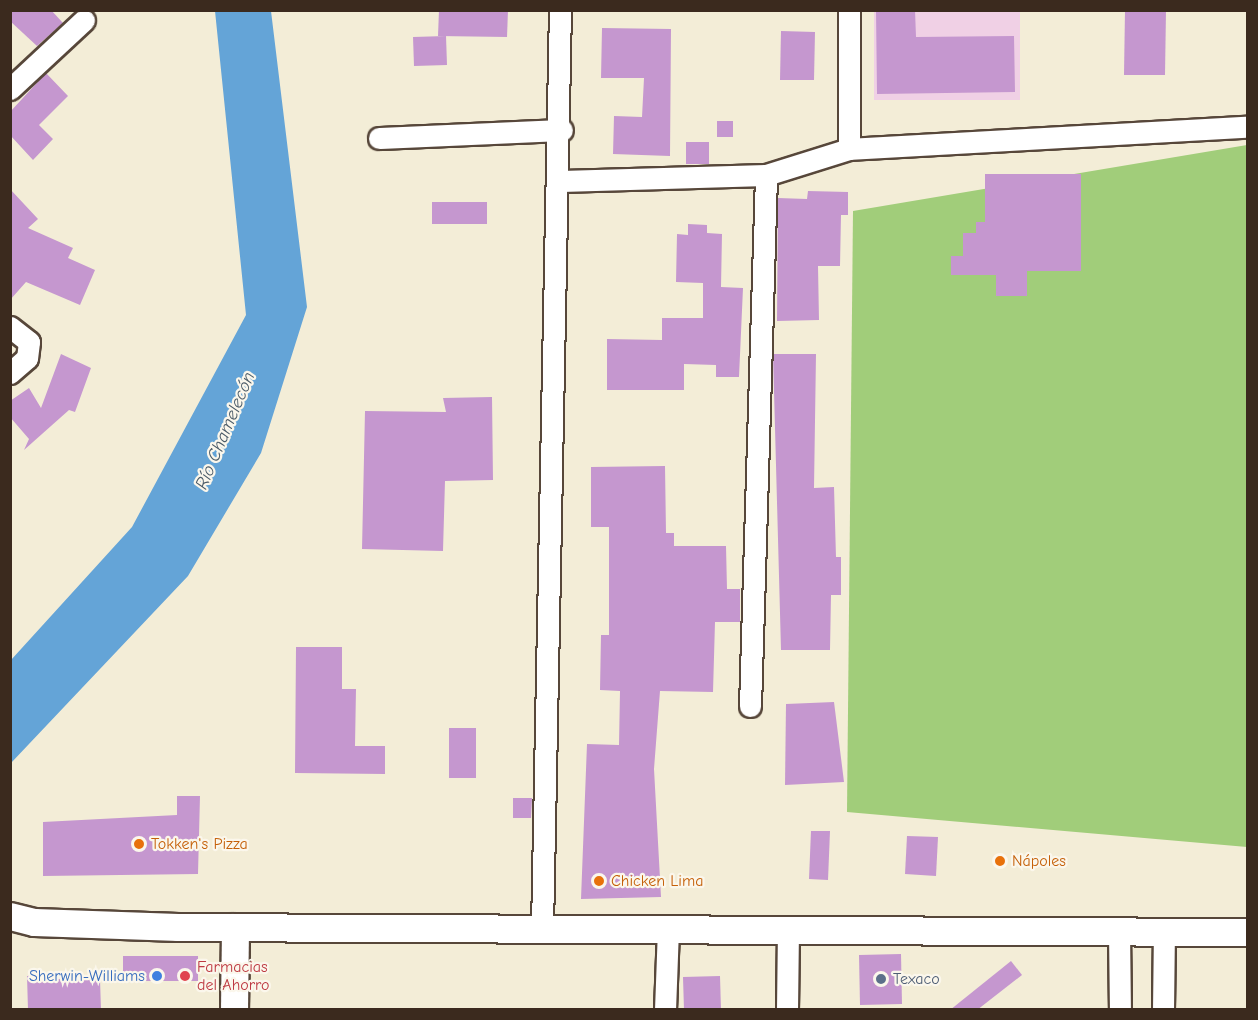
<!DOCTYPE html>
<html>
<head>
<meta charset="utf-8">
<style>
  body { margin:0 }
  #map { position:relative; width:1258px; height:1020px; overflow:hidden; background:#f3edd7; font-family:"Comic Neue",sans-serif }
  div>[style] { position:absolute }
  .built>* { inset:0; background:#f0d0e5 }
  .green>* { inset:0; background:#a1cd7a }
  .water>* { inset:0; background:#64a4d7 }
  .building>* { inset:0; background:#c597cf }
  .roads { filter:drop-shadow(2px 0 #57473a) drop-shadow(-2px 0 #57473a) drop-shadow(0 2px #57473a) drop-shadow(0 -2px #57473a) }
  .minor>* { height:21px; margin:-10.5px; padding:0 10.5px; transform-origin:10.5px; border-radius:10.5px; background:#fff }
  .tertiary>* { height:27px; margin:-13.5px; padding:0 13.5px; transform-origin:13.5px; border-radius:13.5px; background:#fff }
  .dots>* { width:16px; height:16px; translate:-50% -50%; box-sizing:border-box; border:3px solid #fbf7ec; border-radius:50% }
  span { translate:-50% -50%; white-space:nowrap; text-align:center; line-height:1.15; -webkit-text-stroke:4.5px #fbf7ec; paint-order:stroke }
  .food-label { font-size:16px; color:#c56008 }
  .left { translate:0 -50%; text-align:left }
  .health-label { font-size:16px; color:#be3a42 }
  .shop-label { font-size:16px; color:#366cbe }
  .right { translate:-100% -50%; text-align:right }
  .service-label { font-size:16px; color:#4e5e75 }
  .water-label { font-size:18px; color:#4b5b68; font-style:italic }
  .frame { position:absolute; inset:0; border:12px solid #3b2a1e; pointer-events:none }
</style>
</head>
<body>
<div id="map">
  <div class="built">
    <i style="clip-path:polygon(874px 11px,1020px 11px,1020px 100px,874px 100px)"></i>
  </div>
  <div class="green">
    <i style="clip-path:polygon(1247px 145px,1247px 847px,847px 812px,853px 211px)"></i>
  </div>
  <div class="water">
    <i style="clip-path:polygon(215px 11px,271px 11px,307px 307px,261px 453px,188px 576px,11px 763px,11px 660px,132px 527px,246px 315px)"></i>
  </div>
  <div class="building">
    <i style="clip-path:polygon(10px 10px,51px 10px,63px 23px,37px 46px,10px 21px)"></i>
    <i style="clip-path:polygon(439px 10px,508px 10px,507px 37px,438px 36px)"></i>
    <i style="clip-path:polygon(876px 10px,915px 10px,916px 37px,1014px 36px,1015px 92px,877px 94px)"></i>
    <i style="clip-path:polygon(1125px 10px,1166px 10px,1165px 75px,1124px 75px)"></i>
    <i style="clip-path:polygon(602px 28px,671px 29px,670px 156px,613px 154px,614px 116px,642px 117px,644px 78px,601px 78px)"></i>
    <i style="clip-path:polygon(781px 31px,815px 32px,814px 80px,780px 80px)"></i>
    <i style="clip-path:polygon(446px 36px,447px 65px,414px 66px,413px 37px)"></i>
    <i style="clip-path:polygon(46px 73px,68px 96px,39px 125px,53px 139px,33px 160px,10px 135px,10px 112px)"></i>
    <i style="clip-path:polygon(717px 121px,733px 121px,733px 137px,717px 137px)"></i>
    <i style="clip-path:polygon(686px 142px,709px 142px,709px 164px,686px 164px)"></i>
    <i style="clip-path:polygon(985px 174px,1081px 174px,1081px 271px,1027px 271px,1027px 296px,996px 296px,996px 275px,951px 275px,951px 256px,963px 256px,963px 233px,976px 233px,976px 222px,985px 222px)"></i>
    <i style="clip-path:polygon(10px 189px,38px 219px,28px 228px,73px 248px,68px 258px,95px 270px,80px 305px,26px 282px,10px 300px)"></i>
    <i style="clip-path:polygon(808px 191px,848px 192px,848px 215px,841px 215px,840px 266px,818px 266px,819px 320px,777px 321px,778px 198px,807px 199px)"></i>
    <i style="clip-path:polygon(432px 202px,487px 202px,487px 224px,432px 224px)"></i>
    <i style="clip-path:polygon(688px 224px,707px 225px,707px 233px,722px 234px,721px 287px,743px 288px,739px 377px,716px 377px,716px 365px,684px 364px,684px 390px,607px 390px,607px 339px,662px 340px,662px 318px,703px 318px,703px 283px,676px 282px,677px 234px,688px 235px)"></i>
    <i style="clip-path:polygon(61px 354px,91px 368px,75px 412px,69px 410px,24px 450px,29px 439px,10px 417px,10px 401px,29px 388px,41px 408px)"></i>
    <i style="clip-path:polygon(773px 354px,816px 354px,814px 488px,834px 487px,836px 557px,841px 557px,841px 595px,831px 595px,830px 650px,781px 650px)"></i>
    <i style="clip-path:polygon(492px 397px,493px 480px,445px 481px,443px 551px,362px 549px,365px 411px,446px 412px,443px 398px)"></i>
    <i style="clip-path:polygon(665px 466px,666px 533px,674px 533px,674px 546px,726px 546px,727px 589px,740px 589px,740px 622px,715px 622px,713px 692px,660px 691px,654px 769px,661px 897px,581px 899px,587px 744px,619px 745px,620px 691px,600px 690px,601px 635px,609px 635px,609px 527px,591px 527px,591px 467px)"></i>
    <i style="clip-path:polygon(296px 647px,342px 647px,342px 689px,356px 689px,355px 746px,385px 746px,385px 774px,295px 773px)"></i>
    <i style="clip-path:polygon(834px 702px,844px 782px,785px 785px,786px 704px)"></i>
    <i style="clip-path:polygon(449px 728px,476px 728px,476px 778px,449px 778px)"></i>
    <i style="clip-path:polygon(177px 796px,200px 796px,198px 874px,43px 876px,43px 822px,177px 815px)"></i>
    <i style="clip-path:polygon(513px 798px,532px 798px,531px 818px,513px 818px)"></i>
    <i style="clip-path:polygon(811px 831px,830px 831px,828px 880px,809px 879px)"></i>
    <i style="clip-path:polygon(907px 836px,938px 837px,936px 876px,905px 874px)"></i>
    <i style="clip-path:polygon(901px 954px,902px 1004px,860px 1005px,859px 955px)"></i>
    <i style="clip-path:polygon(123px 956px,198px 956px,198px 981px,123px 981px)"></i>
    <i style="clip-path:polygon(1011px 961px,1022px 975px,977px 1010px,950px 1010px)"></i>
    <i style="clip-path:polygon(45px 975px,45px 979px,100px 979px,101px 1010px,28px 1010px,27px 976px)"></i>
    <i style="clip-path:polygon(720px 976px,721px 1010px,684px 1010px,683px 977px)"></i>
  </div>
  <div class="roads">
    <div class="minor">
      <i style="left:849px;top:10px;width:139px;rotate:90deg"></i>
      <i style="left:10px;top:89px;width:101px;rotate:-43deg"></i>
      <i style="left:379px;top:138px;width:183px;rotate:-2.5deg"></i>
      <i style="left:561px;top:181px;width:205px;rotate:-1.7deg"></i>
      <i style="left:766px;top:175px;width:87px;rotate:-17.4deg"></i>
      <i style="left:849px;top:149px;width:400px;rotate:-3.2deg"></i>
      <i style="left:10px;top:327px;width:24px;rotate:38deg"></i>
      <i style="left:29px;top:342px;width:16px;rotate:97deg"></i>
      <i style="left:27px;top:358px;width:23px;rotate:139deg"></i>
      <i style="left:750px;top:706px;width:531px;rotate:-88.27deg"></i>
      <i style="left:542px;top:929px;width:919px;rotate:-88.88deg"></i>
      <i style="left:1119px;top:931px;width:79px;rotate:89.3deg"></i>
      <i style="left:665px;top:1010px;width:80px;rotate:-87.9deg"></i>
      <i style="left:787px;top:1010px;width:80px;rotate:-89.3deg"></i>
      <i style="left:1163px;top:1010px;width:79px;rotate:-89.3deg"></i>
    </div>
    <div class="tertiary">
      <i style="left:10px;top:916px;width:25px;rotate:14deg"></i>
      <i style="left:34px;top:922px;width:144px;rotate:2deg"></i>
      <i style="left:178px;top:927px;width:1070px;rotate:0.27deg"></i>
      <i style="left:234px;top:1010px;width:83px;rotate:-89.3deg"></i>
    </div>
  </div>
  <div class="dots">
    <i style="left:139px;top:844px;background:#e8710a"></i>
    <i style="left:1000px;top:861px;background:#e8710a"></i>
    <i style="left:599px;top:881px;background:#e8710a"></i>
    <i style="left:157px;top:976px;background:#3f7fe0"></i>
    <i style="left:185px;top:976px;background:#e0444e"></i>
    <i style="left:881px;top:979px;background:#5c6f8a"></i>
  </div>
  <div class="food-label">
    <span class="left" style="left:151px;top:844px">Tokken's Pizza</span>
    <span class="left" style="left:1012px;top:861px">Nápoles</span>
    <span class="left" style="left:611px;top:881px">Chicken Lima</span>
  </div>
  <div class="health-label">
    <span class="left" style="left:197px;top:976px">Farmacias<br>del Ahorro</span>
  </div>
  <div class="shop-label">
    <span class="right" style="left:145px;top:976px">Sherwin-Williams</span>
  </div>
  <div class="service-label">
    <span class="left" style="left:893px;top:979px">Texaco</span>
  </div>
  <div class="water-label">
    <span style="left:226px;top:431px;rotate:-67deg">Río Chamelecón</span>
  </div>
  <div class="frame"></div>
</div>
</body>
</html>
